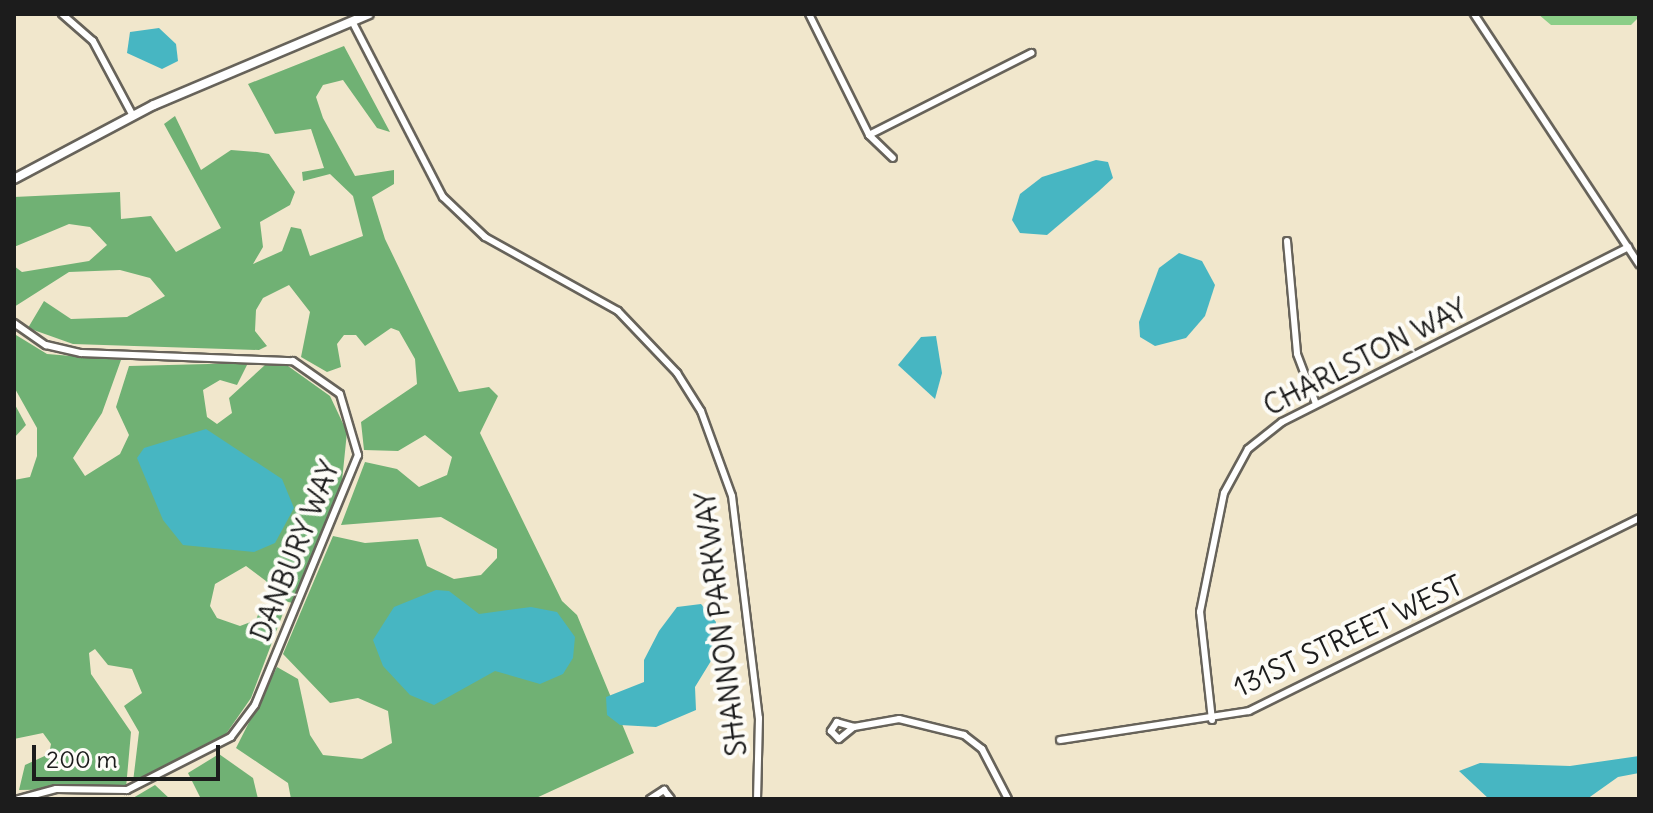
<!DOCTYPE html>
<html>
<head>
<meta charset="utf-8">
<style>
  body { margin:0 }
  #map { position:relative; width:1653px; height:813px; overflow:hidden; background:#f1e7cc; font-family:Delius,sans-serif }
  div>[style] { position:absolute }
  .green>* { inset:0; background:#8bce87 }
  .forest>* { inset:0; background:#70b174 }
  .water>* { inset:0; background:#47b6c2 }
  .roads { filter:drop-shadow(2px 0 #67635a) drop-shadow(-2px 0 #67635a) drop-shadow(0 2px #67635a) drop-shadow(0 -2px #67635a) }
  .minor>* { height:6px; margin:-3px; padding:0 3px; transform-origin:3px; border-radius:3px; background:#fff }
  .major>* { height:8px; margin:-4px; padding:0 4px; transform-origin:4px; border-radius:4px; background:#fff }
  span { translate:-50% -50%; white-space:nowrap; text-align:center; line-height:1.15; -webkit-text-stroke:8px #fdfcf7; paint-order:stroke }
  .street-label { font-size:28px; color:#1c1c1c }
  .frame { position:absolute; inset:0; border:16px solid #1c1c1c; pointer-events:none }
  .scale { position:absolute; left:32px; top:745px; width:188px; height:36px; box-sizing:border-box; border:4px solid #1c1c1c; border-top:0; padding-left:10px; font-size:24px; line-height:28px; white-space:nowrap; color:#1c1c1c; -webkit-text-stroke:6px #fdfcf7; paint-order:stroke }
</style>
</head>
<body>
<div id="map">
  <div class="green">
    <i style="clip-path:polygon(1538px 14px,1638px 14px,1638px 18px,1631px 25px,1551px 25px)"></i>
  </div>
  <div class="forest">
    <i style="clip-path:polygon(344px 46px,390px 132px,377px 128px,343px 80px,323px 85px,316px 97px,323px 118px,355px 176px,394px 170px,394px 184px,372px 197px,385px 239px,459px 392px,489px 387px,498px 396px,480px 433px,562px 601px,577px 615px,634px 753px,534px 799px,291px 799px,288px 783px,236px 748px,277px 667px,298px 679px,310px 735px,323px 755px,362px 759px,392px 743px,388px 711px,358px 698px,330px 703px,283px 654px,333px 536px,365px 543px,418px 539px,427px 566px,454px 579px,481px 575px,497px 558px,497px 549px,441px 517px,341px 525px,365px 462px,397px 469px,419px 487px,447px 475px,452px 457px,425px 435px,398px 451px,364px 450px,361px 422px,417px 384px,415px 359px,399px 331px,391px 328px,365px 346px,356px 335px,344px 335px,337px 344px,341px 367px,327px 372px,301px 357px,310px 312px,289px 285px,263px 298px,256px 310px,255px 331px,267px 346px,259px 350px,73px 344px,28px 328px,44px 301px,71px 319px,127px 317px,165px 296px,150px 278px,120px 270px,69px 272px,14px 307px,14px 266px,22px 272px,89px 261px,107px 245px,90px 227px,69px 224px,14px 247px,14px 197px,120px 192px,121px 219px,151px 216px,176px 252px,221px 228px,164px 124px,175px 116px,201px 170px,231px 150px,257px 152px,269px 154px,295px 192px,290px 205px,260px 222px,263px 247px,253px 264px,282px 251px,291px 227px,301px 229px,310px 256px,363px 236px,353px 196px,330px 174px,303px 181px,302px 172px,324px 168px,311px 129px,275px 134px,248px 84px)"></i>
    <i style="clip-path:polygon(16px 335px,47px 354px,121px 360px,102px 413px,73px 458px,85px 476px,120px 454px,129px 435px,116px 407px,129px 366px,248px 363px,237px 385px,220px 380px,203px 390px,207px 417px,217px 424px,232px 413px,229px 398px,265px 365px,288px 366px,330px 396px,347px 432px,341px 491px,292px 603px,271px 597px,266px 581px,246px 566px,215px 584px,210px 606px,217px 618px,240px 626px,256px 620px,262px 604px,285px 608px,251px 698px,226px 734px,133px 782px,139px 732px,124px 706px,142px 693px,132px 669px,108px 665px,95px 649px,89px 653px,91px 674px,131px 732px,126px 788px,19px 790px,25px 765px,49px 754px,51px 744px,43px 733px,14px 739px,14px 480px,30px 477px,37px 456px,37px 428px,14px 387px)"></i>
    <i style="clip-path:polygon(14px 403px,26px 425px,14px 438px)"></i>
    <i style="clip-path:polygon(219px 754px,253px 778px,258px 799px,201px 799px,188px 773px)"></i>
    <i style="clip-path:polygon(155px 785px,170px 799px,125px 799px,133px 798px)"></i>
  </div>
  <div class="water">
    <i style="clip-path:polygon(159px 28px,176px 44px,178px 61px,162px 69px,127px 53px,130px 32px)"></i>
    <i style="clip-path:polygon(1096px 160px,1108px 162px,1113px 178px,1099px 191px,1047px 235px,1020px 233px,1012px 220px,1020px 194px,1042px 177px)"></i>
    <i style="clip-path:polygon(1179px 253px,1202px 261px,1215px 285px,1205px 316px,1186px 338px,1155px 346px,1140px 337px,1139px 322px,1159px 268px)"></i>
    <i style="clip-path:polygon(936px 336px,942px 373px,935px 399px,898px 365px,921px 337px)"></i>
    <i style="clip-path:polygon(206px 429px,282px 479px,294px 508px,275px 543px,254px 552px,183px 545px,163px 520px,137px 458px,144px 448px)"></i>
    <i style="clip-path:polygon(436px 590px,449px 591px,479px 614px,531px 607px,557px 612px,575px 637px,573px 658px,563px 674px,540px 684px,495px 671px,434px 705px,410px 695px,383px 666px,373px 640px,394px 607px)"></i>
    <i style="clip-path:polygon(701px 604px,716px 622px,714px 656px,695px 687px,696px 710px,656px 727px,620px 725px,607px 715px,606px 697px,644px 682px,644px 660px,659px 631px,677px 607px)"></i>
    <i style="clip-path:polygon(1639px 756px,1639px 773px,1618px 777px,1587px 799px,1489px 799px,1459px 771px,1480px 763px,1570px 766px)"></i>
  </div>
  <div class="roads">
    <div class="minor">
      <i style="left:62px;top:14px;width:41px;rotate:41.1deg"></i>
      <i style="left:93px;top:41px;width:85px;rotate:61.9deg"></i>
      <i style="left:809px;top:14px;width:135px;rotate:63.6deg"></i>
      <i style="left:869px;top:135px;width:33px;rotate:44deg"></i>
      <i style="left:1474px;top:14px;width:300px;rotate:56.6deg"></i>
      <i style="left:352px;top:21px;width:198px;rotate:62.7deg"></i>
      <i style="left:443px;top:197px;width:58px;rotate:43.6deg"></i>
      <i style="left:485px;top:237px;width:152px;rotate:29.1deg"></i>
      <i style="left:618px;top:311px;width:86px;rotate:46.4deg"></i>
      <i style="left:677px;top:373px;width:45px;rotate:57.7deg"></i>
      <i style="left:701px;top:411px;width:90px;rotate:70deg"></i>
      <i style="left:732px;top:496px;width:224px;rotate:83.1deg"></i>
      <i style="left:759px;top:718px;width:81px;rotate:91.4deg"></i>
      <i style="left:869px;top:135px;width:182px;rotate:-26.8deg"></i>
      <i style="left:1287px;top:241px;width:113px;rotate:84.9deg"></i>
      <i style="left:1297px;top:354px;width:53px;rotate:69.2deg"></i>
      <i style="left:14px;top:323px;width:39px;rotate:35deg"></i>
      <i style="left:46px;top:345px;width:36px;rotate:13deg"></i>
      <i style="left:81px;top:353px;width:212px;rotate:2.2deg"></i>
      <i style="left:293px;top:361px;width:57px;rotate:35.1deg"></i>
      <i style="left:340px;top:394px;width:64px;rotate:73.6deg"></i>
      <i style="left:358px;top:455px;width:270px;rotate:112.4deg"></i>
      <i style="left:255px;top:705px;width:40px;rotate:127deg"></i>
      <i style="left:231px;top:737px;width:117px;rotate:153deg"></i>
      <i style="left:127px;top:790px;width:71px;rotate:-179.2deg"></i>
      <i style="left:56px;top:789px;width:39px;rotate:165deg"></i>
      <i style="left:1212px;top:720px;width:109px;rotate:-96.3deg"></i>
      <i style="left:1200px;top:612px;width:121px;rotate:-78.6deg"></i>
      <i style="left:1224px;top:493px;width:50px;rotate:-61.4deg"></i>
      <i style="left:1248px;top:449px;width:43px;rotate:-38.5deg"></i>
      <i style="left:1282px;top:422px;width:388px;rotate:-26.8deg"></i>
      <i style="left:854px;top:727px;width:18px;rotate:-164deg"></i>
      <i style="left:837px;top:722px;width:11px;rotate:124deg"></i>
      <i style="left:831px;top:731px;width:11px;rotate:45deg"></i>
      <i style="left:839px;top:739px;width:19px;rotate:-39deg"></i>
      <i style="left:854px;top:727px;width:46px;rotate:-10.1deg"></i>
      <i style="left:899px;top:719px;width:67px;rotate:13.8deg"></i>
      <i style="left:964px;top:735px;width:23px;rotate:38deg"></i>
      <i style="left:982px;top:749px;width:56px;rotate:62.5deg"></i>
      <i style="left:1060px;top:740px;width:191px;rotate:-8.7deg"></i>
      <i style="left:1249px;top:711px;width:435px;rotate:-26.3deg"></i>
      <i style="left:650px;top:799px;width:17px;rotate:-33deg"></i>
      <i style="left:664px;top:790px;width:11px;rotate:52deg"></i>
    </div>
    <div class="major">
      <i style="left:14px;top:179px;width:158px;rotate:-27.9deg"></i>
      <i style="left:154px;top:105px;width:233px;rotate:-22.9deg"></i>
    </div>
  </div>
  <div class="street-label">
    <span style="left:1365px;top:357px;rotate:-27deg">CHARLSTON WAY</span>
    <span style="left:295px;top:551px;rotate:-68deg">DANBURY WAY</span>
    <span style="left:721px;top:624px;rotate:-97deg">SHANNON PARKWAY</span>
    <span style="left:1348px;top:636px;rotate:-25deg">131ST STREET WEST</span>
  </div>
  <div class="frame"></div>
  <div class="scale">200 m</div>
</div>
</body>
</html>
